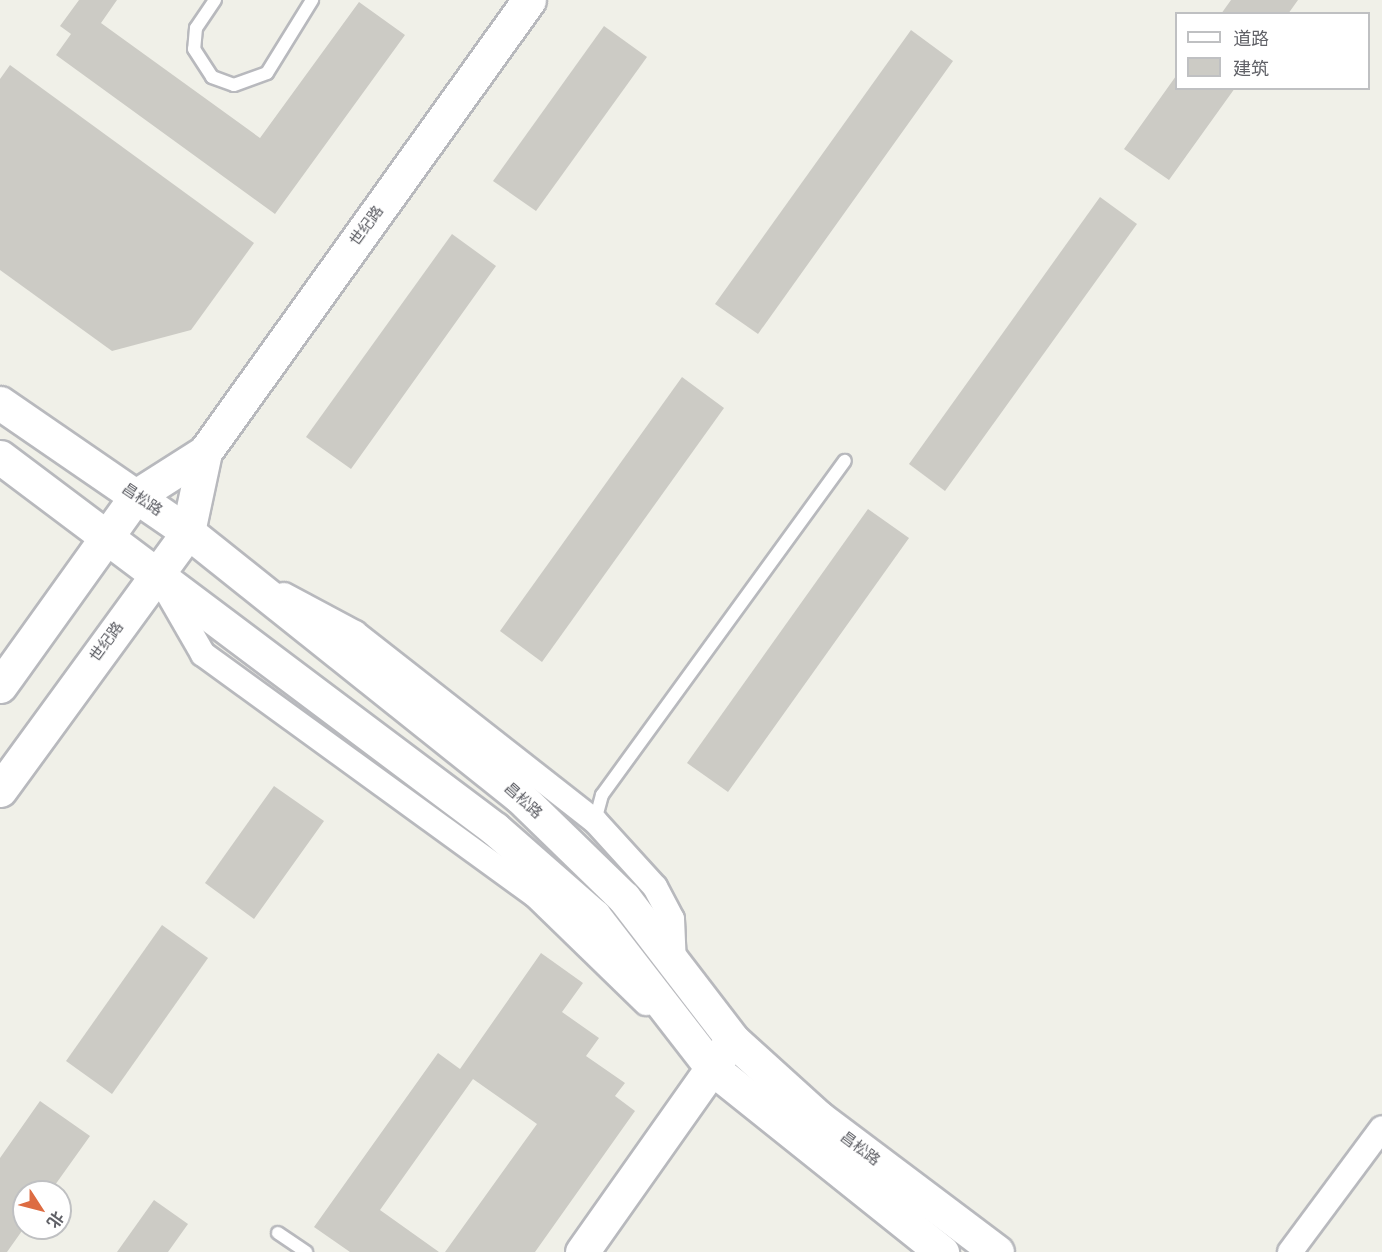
<!DOCTYPE html>
<html>
<head>
<meta charset="utf-8">
<style>
  body { margin:0 }
  #map { position:relative; width:1382px; height:1252px; overflow:hidden; background:#f0f0e8; font-family:"Varela Round","Noto Sans SC",sans-serif }
  div>[style] { position:absolute }
  .building>* { inset:0; background:#cccbc5 }
  .roads { filter:drop-shadow(2px 0 #b8b9bd) drop-shadow(-2px 0 #b8b9bd) drop-shadow(0 2px #b8b9bd) drop-shadow(0 -2px #b8b9bd) }
  .lane>* { height:12px; margin:-6px; padding:0 6px; transform-origin:6px; border-radius:6px; background:#fff }
  .street>* { height:24px; margin:-12px; padding:0 12px; transform-origin:12px; border-radius:12px; background:#fff }
  .secondary>* { height:33px; margin:-16.5px; padding:0 16.5px; transform-origin:16.5px; border-radius:16.5px; background:#fff }
  span { translate:-50% -50%; white-space:nowrap; text-align:center; line-height:1.15; -webkit-text-stroke:4.5px #fff; paint-order:stroke }
  .street-label { font-size:15px; color:#606167 }
  .legend { position:absolute; left:1175px; top:12px; width:195px; height:78px; box-sizing:border-box; background:#fff; border:2px solid #bfc0c2; margin:0; padding:8px 10px; list-style:none; font-size:18px; color:#606167 }
  .legend li { display:flex; align-items:center; gap:12px; height:30px }
  .legend b { width:30px; border:2px solid #bfc0c2 }
  .north { position:absolute; left:12px; top:1180px; width:60px; height:60px; box-sizing:border-box; background:#fff; border:2px solid #bfc0c2; border-radius:50%; rotate:126deg; font-size:16px; font-weight:700; line-height:24px; text-align:center; color:#606167 }
  .north::after { content:''; display:block; margin:auto; width:21px; height:27px; background:#dd6c42; clip-path:polygon(50% 0,100% 100%,50% 72%,0 100%) }
</style>
</head>
<body>
<div id="map">
  <div class="building">
    <i style="clip-path:polygon(79px 0,117px 0,101px 23px,260px 138px,359px 2px,405px 35px,275px 214px,56px 55px,71px 34px,60px 26px)"></i>
    <i style="clip-path:polygon(1231px 0,1298px 0,1288px 14px,1221px 14px)"></i>
    <i style="clip-path:polygon(604px 26px,647px 57px,536px 211px,493px 181px)"></i>
    <i style="clip-path:polygon(911px 30px,953px 61px,758px 334px,715px 304px)"></i>
    <i style="clip-path:polygon(10px 65px,254px 243px,191px 330px,112px 351px,0 270px,0 79px)"></i>
    <i style="clip-path:polygon(1176px 76px,1176px 88px,1235px 88px,1169px 180px,1124px 149px)"></i>
    <i style="clip-path:polygon(1100px 197px,1137px 224px,945px 491px,909px 464px)"></i>
    <i style="clip-path:polygon(452px 234px,496px 266px,351px 469px,306px 437px)"></i>
    <i style="clip-path:polygon(682px 377px,724px 408px,542px 662px,500px 631px)"></i>
    <i style="clip-path:polygon(868px 509px,909px 538px,728px 792px,687px 763px)"></i>
    <i style="clip-path:polygon(274px 786px,324px 821px,254px 919px,205px 883px)"></i>
    <i style="clip-path:polygon(162px 925px,208px 958px,112px 1094px,66px 1061px)"></i>
    <i style="clip-path:polygon(541px 953px,583px 983px,562px 1012px,599px 1038px,586px 1056px,625px 1083px,615px 1096px,635px 1111px,535px 1252px,445px 1252px,537px 1124px,473px 1079px,380px 1210px,439px 1252px,350px 1252px,314px 1227px,438px 1053px,460px 1069px)"></i>
    <i style="clip-path:polygon(40px 1101px,90px 1136px,50px 1192px,24px 1192px,24px 1228px,7px 1252px,0 1252px,0 1158px)"></i>
    <i style="clip-path:polygon(154px 1200px,188px 1224px,168px 1252px,117px 1252px)"></i>
  </div>
  <div class="roads">
    <div class="lane">
      <i style="left:215px;top:0;width:34px;rotate:124deg"></i>
      <i style="left:196px;top:28px;width:21px;rotate:95deg"></i>
      <i style="left:194px;top:49px;width:33px;rotate:57deg"></i>
      <i style="left:212px;top:77px;width:23px;rotate:20deg"></i>
      <i style="left:234px;top:85px;width:35px;rotate:-20deg"></i>
      <i style="left:267px;top:73px;width:86px;rotate:-58.3deg"></i>
      <i style="left:595px;top:821px;width:27px;rotate:-75deg"></i>
      <i style="left:602px;top:795px;width:413px;rotate:-54deg"></i>
      <i style="left:278px;top:1233px;width:34px;rotate:34deg"></i>
    </div>
    <div class="street">
      <i style="left:162px;top:583px;width:82px;rotate:60deg"></i>
      <i style="left:203px;top:654px;width:410px;rotate:36deg"></i>
      <i style="left:535px;top:895px;width:155px;rotate:44.2deg"></i>
      <i style="left:284px;top:595px;width:81px;rotate:28.2deg"></i>
      <i style="left:355px;top:633px;width:305px;rotate:38.1deg"></i>
      <i style="left:595px;top:821px;width:89px;rotate:47.7deg"></i>
      <i style="left:655px;top:887px;width:36px;rotate:62deg"></i>
      <i style="left:672px;top:919px;width:45px;rotate:87.5deg"></i>
      <i style="left:1290px;top:1252px;width:154px;rotate:-53.4deg"></i>
    </div>
    <div class="secondary">
      <i style="left:0;top:403px;width:228px;rotate:34.5deg"></i>
      <i style="left:188px;top:532px;width:423px;rotate:38.6deg"></i>
      <i style="left:519px;top:796px;width:146px;rotate:44.2deg"></i>
      <i style="left:624px;top:898px;width:179px;rotate:52.5deg"></i>
      <i style="left:733px;top:1040px;width:115px;rotate:42.2deg"></i>
      <i style="left:818px;top:1117px;width:224px;rotate:37deg"></i>
      <i style="left:0;top:457px;width:619px;rotate:36.93deg"></i>
      <i style="left:495px;top:829px;width:132px;rotate:41.3deg"></i>
      <i style="left:594px;top:916px;width:192px;rotate:52.2deg"></i>
      <i style="left:712px;top:1068px;width:295px;rotate:38.7deg"></i>
      <i style="left:0;top:686px;width:234px;rotate:-54.4deg"></i>
      <i style="left:136px;top:496px;width:82px;rotate:-32.5deg"></i>
      <i style="left:205px;top:452px;width:556px;rotate:-54.37deg"></i>
      <i style="left:0;top:790px;width:319px;rotate:-53.9deg"></i>
      <i style="left:188px;top:532px;width:82px;rotate:-78deg"></i>
      <i style="left:582px;top:1252px;width:246px;rotate:-54.8deg"></i>
    </div>
  </div>
  <div class="street-label">
    <span style="left:367px;top:226px;rotate:-54deg">世纪路</span>
    <span style="left:142px;top:500px;rotate:34deg">昌松路</span>
    <span style="left:107px;top:642px;rotate:-54deg">世纪路</span>
    <span style="left:523px;top:801px;rotate:42deg">昌松路</span>
    <span style="left:860px;top:1149px;rotate:37deg">昌松路</span>
  </div>
  <ul class="legend">
  <li><b style="height:8px;background:#fff"></b>道路</li>
  <li><b style="height:16px;background:#cccbc5"></b>建筑</li>
  </ul>
  <div class="north">北</div>
</div>
</body>
</html>
